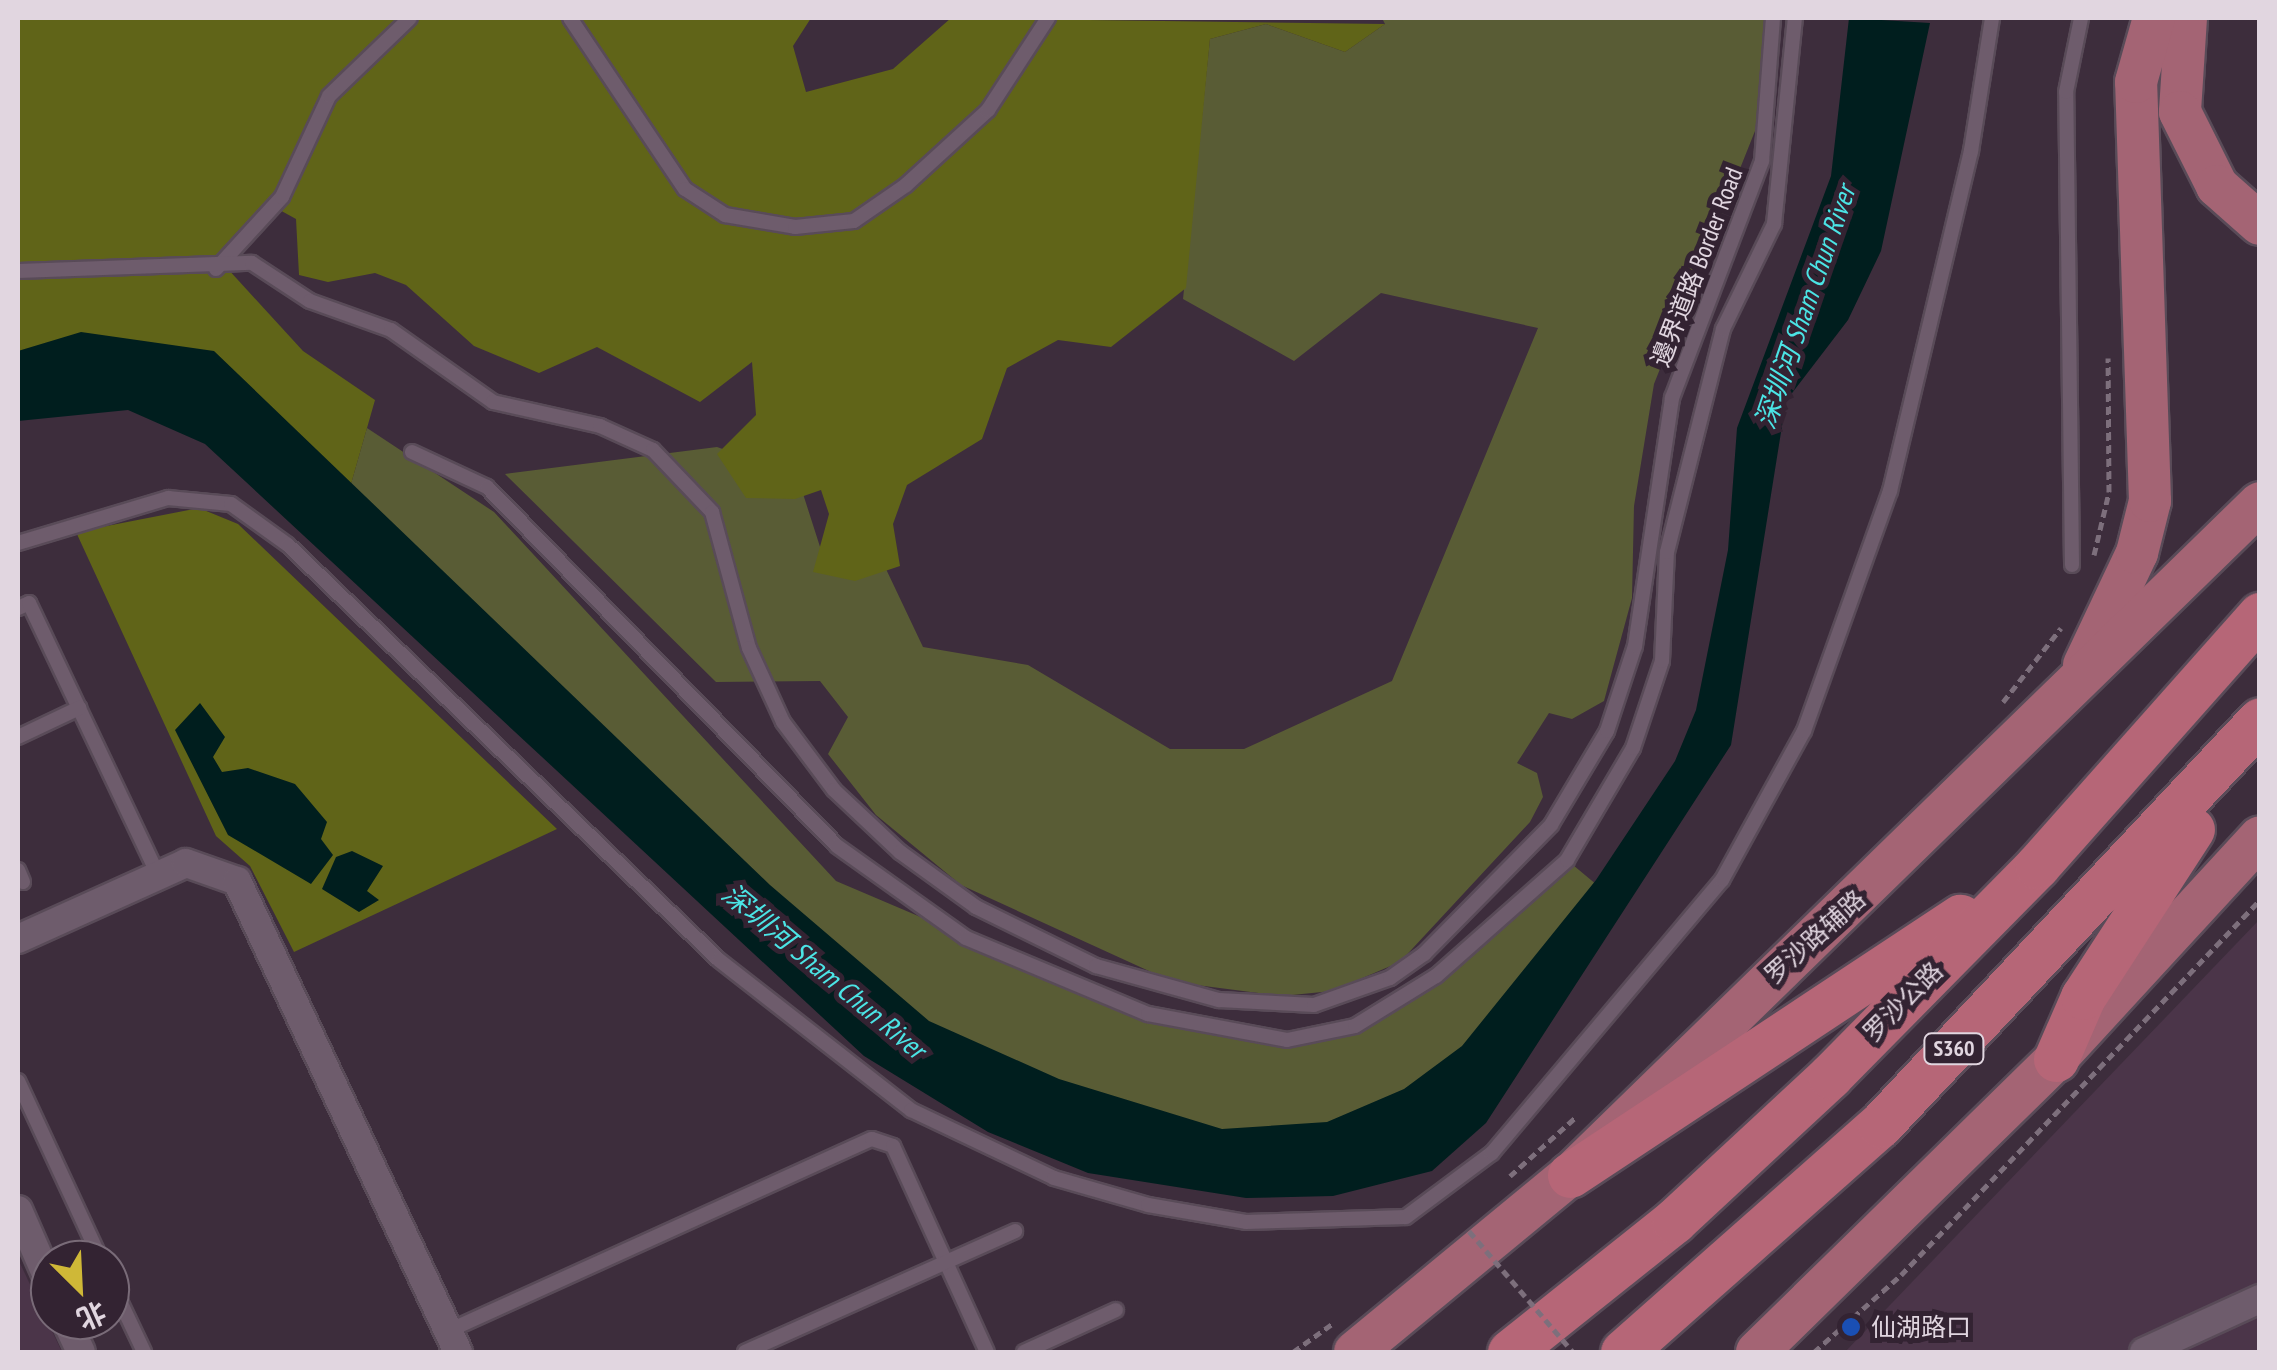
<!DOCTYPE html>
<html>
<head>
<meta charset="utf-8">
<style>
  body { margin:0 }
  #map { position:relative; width:2277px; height:1370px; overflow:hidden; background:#3d2d3c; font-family:"PT Sans Narrow","Noto Sans SC",sans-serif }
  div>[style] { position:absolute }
  .built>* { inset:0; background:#4b3549 }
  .green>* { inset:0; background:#595c35 }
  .forest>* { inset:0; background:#606418 }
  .water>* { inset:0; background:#001e1e }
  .path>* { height:5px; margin-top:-2.5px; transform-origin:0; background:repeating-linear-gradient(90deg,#7d6f7c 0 8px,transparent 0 13px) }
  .roads { filter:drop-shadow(2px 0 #594b58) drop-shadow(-2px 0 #594b58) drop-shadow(0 2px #594b58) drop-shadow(0 -2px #594b58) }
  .service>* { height:14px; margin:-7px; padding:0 7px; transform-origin:7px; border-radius:7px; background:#6e5c6c }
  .minor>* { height:28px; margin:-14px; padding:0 14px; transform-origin:14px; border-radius:14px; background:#6e5c6c }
  .primary>* { height:42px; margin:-21px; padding:0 21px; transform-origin:21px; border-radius:21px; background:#a46474 }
  .trunk>* { height:45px; margin:-22.5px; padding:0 22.5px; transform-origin:22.5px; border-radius:22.5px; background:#b66677 }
  .path-bridge>* { height:5px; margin-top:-2.5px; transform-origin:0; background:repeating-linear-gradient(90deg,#7d6f7c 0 8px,transparent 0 13px) }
  .dots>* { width:28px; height:28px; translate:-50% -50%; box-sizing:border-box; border:5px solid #332332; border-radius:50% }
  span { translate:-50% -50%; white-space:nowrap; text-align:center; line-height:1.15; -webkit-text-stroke:10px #332332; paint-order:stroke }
  .shield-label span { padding:2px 8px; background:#332332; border:2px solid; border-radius:8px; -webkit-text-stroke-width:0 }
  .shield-label { font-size:22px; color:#e1d6e0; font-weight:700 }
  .street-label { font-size:25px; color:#e1d6e0 }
  .poi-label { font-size:25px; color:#e1d6e0 }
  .left { translate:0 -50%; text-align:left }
  .water-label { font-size:28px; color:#4be4e5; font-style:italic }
  .frame { position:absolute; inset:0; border:20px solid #e1d6e0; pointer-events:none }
  .north { position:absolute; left:30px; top:1240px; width:100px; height:100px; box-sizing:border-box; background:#332332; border:2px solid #796b78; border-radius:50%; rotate:156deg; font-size:28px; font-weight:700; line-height:40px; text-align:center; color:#e1d6e0 }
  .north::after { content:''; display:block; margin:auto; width:35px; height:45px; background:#cfb837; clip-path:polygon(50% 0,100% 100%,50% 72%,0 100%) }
</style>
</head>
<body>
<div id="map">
  <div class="built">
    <i style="clip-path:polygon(2259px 920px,2259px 1352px,1845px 1352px)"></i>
    <i style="clip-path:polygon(18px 1259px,62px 1352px,18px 1352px)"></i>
  </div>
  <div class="green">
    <i style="clip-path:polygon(1382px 18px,1764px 18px,1765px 34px,1757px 126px,1654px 384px,1634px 506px,1632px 598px,1604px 701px,1572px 719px,1549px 713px,1517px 763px,1537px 773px,1543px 797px,1530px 822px,1400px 962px,1332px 991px,1282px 996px,1173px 982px,961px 885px,876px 815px,828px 754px,848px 717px,820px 681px,716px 682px,505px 474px,717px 447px,797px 475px,822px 553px,886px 569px,923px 647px,1028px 665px,1170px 749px,1244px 749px,1392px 681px,1538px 328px,1381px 293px,1294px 361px,1183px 299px,1210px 39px,1266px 24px,1345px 52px,1385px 24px)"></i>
    <i style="clip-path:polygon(367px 428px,494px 512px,836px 881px,1148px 1014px,1301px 1037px,1375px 1014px,1454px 961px,1567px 860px,1609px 895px,1382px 1157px,1213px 1163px,913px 1053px,343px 512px)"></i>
  </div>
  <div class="forest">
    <i style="clip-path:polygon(18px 18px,811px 18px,793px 46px,806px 92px,893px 69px,951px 18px,1385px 24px,1345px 52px,1266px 24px,1210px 39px,1186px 288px,1111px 347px,1058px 340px,1007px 368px,982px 439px,907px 485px,893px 524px,900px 566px,855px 581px,813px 572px,829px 514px,821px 490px,795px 499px,746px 498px,717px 454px,756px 415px,752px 362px,700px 402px,597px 347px,539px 373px,474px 346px,406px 285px,375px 273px,328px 282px,299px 275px,296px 219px,267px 203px,216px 267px,227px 268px,303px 351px,375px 400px,343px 512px,229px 393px,18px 376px)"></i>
    <i style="clip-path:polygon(199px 508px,238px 524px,557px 829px,294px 952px,250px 866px,216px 836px,76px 532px)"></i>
  </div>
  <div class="water">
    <i style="clip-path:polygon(1849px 18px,1930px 23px,1881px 251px,1848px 320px,1786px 401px,1731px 745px,1486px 1123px,1432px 1171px,1333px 1196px,1246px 1198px,1088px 1173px,988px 1132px,864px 1056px,205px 444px,128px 410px,18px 421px,18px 351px,81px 332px,214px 351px,770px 885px,929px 1021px,1059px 1079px,1222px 1129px,1327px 1122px,1404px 1089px,1462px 1046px,1596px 880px,1675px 761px,1696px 710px,1728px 550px,1737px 428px,1831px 176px)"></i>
    <i style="clip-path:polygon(200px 703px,225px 737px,213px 757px,222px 772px,248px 768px,295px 784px,327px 822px,321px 839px,333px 855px,311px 884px,228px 835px,175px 730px)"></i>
    <i style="clip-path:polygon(352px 851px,383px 866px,367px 891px,379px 900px,359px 912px,322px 889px,336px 857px)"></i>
  </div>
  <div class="path">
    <i style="left:2094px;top:555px;width:65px;rotate:-76.6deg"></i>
    <i style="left:2109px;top:492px;width:134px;rotate:-90.4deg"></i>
    <i style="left:2003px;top:702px;width:94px;rotate:-51.9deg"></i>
    <i style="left:1510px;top:1176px;width:89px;rotate:-41.8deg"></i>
    <i style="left:1293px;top:1352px;width:48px;rotate:-35.7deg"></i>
    <i style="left:1814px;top:1352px;width:116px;rotate:-41.5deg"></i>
    <i style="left:1901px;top:1275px;width:519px;rotate:-46.25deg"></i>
  </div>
  <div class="roads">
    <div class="service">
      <i style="left:570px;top:18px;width:206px;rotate:56.1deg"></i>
      <i style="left:685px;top:189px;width:48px;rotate:33deg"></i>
      <i style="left:725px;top:215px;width:71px;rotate:9.7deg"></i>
      <i style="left:795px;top:227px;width:59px;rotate:-5.8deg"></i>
      <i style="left:854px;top:221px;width:63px;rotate:-34.7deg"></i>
      <i style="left:906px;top:185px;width:111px;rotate:-42.4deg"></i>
      <i style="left:988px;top:110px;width:110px;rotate:-56.9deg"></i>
      <i style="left:216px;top:269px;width:98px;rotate:-47.5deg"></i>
      <i style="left:282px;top:197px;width:111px;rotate:-65deg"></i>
      <i style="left:329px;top:96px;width:112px;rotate:-43.9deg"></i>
      <i style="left:18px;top:271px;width:234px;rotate:-2deg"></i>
      <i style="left:252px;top:263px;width:69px;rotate:33.2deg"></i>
      <i style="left:310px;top:301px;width:86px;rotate:19.7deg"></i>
      <i style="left:391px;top:330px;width:125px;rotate:35.2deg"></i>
      <i style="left:493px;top:402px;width:110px;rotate:12.6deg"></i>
      <i style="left:600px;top:426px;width:58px;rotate:24.4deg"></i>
      <i style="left:653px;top:450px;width:86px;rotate:46.4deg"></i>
      <i style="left:712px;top:512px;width:141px;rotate:74.8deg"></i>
      <i style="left:749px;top:648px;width:81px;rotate:65.3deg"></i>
      <i style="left:783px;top:722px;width:85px;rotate:53.1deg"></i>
      <i style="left:834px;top:790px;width:91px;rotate:43.2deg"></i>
      <i style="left:900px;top:852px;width:94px;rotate:35.9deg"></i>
      <i style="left:976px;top:907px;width:134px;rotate:26.2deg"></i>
      <i style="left:1096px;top:966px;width:128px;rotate:15.5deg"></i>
      <i style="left:1219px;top:1000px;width:95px;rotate:3deg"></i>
      <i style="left:1314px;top:1005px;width:81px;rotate:-19.6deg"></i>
      <i style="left:1390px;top:978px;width:42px;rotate:-35.2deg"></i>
      <i style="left:1424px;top:954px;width:181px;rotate:-45.4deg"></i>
      <i style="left:1551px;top:825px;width:109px;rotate:-59.2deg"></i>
      <i style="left:1607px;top:731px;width:89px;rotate:-71.8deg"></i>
      <i style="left:1635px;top:646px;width:251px;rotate:-81.5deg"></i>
      <i style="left:1672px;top:398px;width:254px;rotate:-69.2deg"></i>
      <i style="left:1762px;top:161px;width:143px;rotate:-85.6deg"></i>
      <i style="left:412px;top:452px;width:83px;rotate:25deg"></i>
      <i style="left:487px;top:487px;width:501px;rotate:45.73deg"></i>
      <i style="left:837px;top:846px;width:158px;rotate:35.5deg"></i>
      <i style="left:966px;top:938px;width:197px;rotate:22.7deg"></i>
      <i style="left:1148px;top:1014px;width:141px;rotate:10.6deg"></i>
      <i style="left:1287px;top:1040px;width:69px;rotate:-11.6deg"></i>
      <i style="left:1355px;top:1026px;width:95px;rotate:-31.7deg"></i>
      <i style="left:1436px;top:976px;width:175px;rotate:-41.5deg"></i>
      <i style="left:1567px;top:860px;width:130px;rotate:-59.5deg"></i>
      <i style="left:1633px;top:748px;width:92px;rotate:-71.6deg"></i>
      <i style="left:1662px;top:661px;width:109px;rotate:-87.4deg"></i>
      <i style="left:1667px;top:552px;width:230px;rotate:-75.9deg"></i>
      <i style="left:1723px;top:329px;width:117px;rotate:-64.1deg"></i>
      <i style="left:1774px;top:224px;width:207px;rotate:-84.2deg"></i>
      <i style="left:18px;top:543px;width:157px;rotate:-16.7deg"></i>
      <i style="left:168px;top:498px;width:63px;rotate:5.4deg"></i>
      <i style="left:231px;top:504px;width:70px;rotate:35.7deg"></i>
      <i style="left:288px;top:545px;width:598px;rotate:43.92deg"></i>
      <i style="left:719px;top:960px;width:244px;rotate:38deg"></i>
      <i style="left:911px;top:1110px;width:158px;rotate:25.4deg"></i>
      <i style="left:1054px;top:1178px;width:98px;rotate:16deg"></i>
      <i style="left:1148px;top:1205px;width:99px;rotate:9.8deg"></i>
      <i style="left:1246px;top:1222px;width:160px;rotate:-1.8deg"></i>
      <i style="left:1406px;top:1217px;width:107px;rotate:-36.7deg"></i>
      <i style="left:1492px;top:1153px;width:357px;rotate:-49.9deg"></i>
      <i style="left:1722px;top:880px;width:170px;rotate:-61.2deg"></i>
      <i style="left:1804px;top:731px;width:255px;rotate:-70.3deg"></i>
      <i style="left:1890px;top:491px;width:350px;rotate:-76.6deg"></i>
      <i style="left:1971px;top:151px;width:135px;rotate:-81deg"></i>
      <i style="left:2072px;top:565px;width:473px;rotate:-90.7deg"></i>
      <i style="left:2066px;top:92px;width:76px;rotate:-78.5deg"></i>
      <i style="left:18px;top:608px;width:12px;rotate:-24deg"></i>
      <i style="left:29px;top:603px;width:298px;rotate:64.6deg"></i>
      <i style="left:18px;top:737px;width:68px;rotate:-25.4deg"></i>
      <i style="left:18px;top:870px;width:13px;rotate:67deg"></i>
      <i style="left:18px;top:1081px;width:197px;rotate:65.1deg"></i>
      <i style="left:110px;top:1280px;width:80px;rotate:64.7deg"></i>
      <i style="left:448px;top:1331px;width:465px;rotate:-24.4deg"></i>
      <i style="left:872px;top:1139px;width:22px;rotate:18deg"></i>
      <i style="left:893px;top:1146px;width:226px;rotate:65.5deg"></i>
      <i style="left:745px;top:1352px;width:296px;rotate:-24.1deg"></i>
      <i style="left:1024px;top:1352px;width:101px;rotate:-24.5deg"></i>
    </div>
    <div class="minor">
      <i style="left:18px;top:939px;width:184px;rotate:-24.3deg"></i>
      <i style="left:186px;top:863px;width:54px;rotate:19.4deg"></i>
      <i style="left:237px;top:881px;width:520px;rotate:64.86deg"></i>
      <i style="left:18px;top:1210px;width:80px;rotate:66.3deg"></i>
      <i style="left:66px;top:1320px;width:35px;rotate:65deg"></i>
      <i style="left:2144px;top:1352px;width:128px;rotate:-24.6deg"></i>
    </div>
    <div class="primary">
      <i style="left:2186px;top:18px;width:94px;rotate:93.7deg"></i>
      <i style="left:2180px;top:112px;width:83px;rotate:63.4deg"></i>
      <i style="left:2217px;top:186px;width:57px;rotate:41.5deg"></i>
      <i style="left:2084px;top:665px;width:124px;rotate:-64.7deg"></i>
      <i style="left:2137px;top:553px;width:54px;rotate:-76deg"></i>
      <i style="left:2150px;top:501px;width:419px;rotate:-91.9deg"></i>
      <i style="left:2136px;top:82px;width:66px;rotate:-74.3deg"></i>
      <i style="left:1355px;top:1352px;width:278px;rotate:-39.5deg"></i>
      <i style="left:1570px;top:1175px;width:963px;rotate:-44.24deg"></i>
      <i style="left:1757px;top:1352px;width:419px;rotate:-44.4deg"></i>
      <i style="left:2056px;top:1059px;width:301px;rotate:-47.4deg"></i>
    </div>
    <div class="trunk">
      <i style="left:2056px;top:1059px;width:68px;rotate:-66.5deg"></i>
      <i style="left:2083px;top:997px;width:200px;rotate:-57deg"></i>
      <i style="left:1570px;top:1175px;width:468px;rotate:-33.5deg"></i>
      <i style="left:1510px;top:1352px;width:210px;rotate:-38.6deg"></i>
      <i style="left:1674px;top:1221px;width:213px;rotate:-42.9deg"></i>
      <i style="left:1830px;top:1076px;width:295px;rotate:-45.4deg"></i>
      <i style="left:2037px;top:866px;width:336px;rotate:-48.4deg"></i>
      <i style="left:1623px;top:1352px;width:343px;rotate:-41.5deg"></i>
      <i style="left:1880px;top:1125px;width:555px;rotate:-46.82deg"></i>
    </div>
  </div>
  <div class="path-bridge">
    <i style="left:1469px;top:1231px;width:160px;rotate:49.3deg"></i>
  </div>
  <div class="dots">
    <i style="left:1851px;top:1327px;background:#1a4fb4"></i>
  </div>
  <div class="shield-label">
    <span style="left:1954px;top:1049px">S360</span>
  </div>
  <div class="street-label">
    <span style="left:1697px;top:267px;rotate:-69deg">邊界道路 Border Road</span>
    <span style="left:1815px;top:937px;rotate:-42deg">罗沙路辅路</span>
    <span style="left:1903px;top:1002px;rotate:-45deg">罗沙公路</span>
  </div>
  <div class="poi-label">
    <span class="left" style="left:1871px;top:1327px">仙湖路口</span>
  </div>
  <div class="water-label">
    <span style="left:1805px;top:307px;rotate:-71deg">深圳河 Sham Chun River</span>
    <span style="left:824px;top:971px;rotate:40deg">深圳河 Sham Chun River</span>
  </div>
  <div class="frame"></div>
  <div class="north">北</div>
</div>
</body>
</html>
